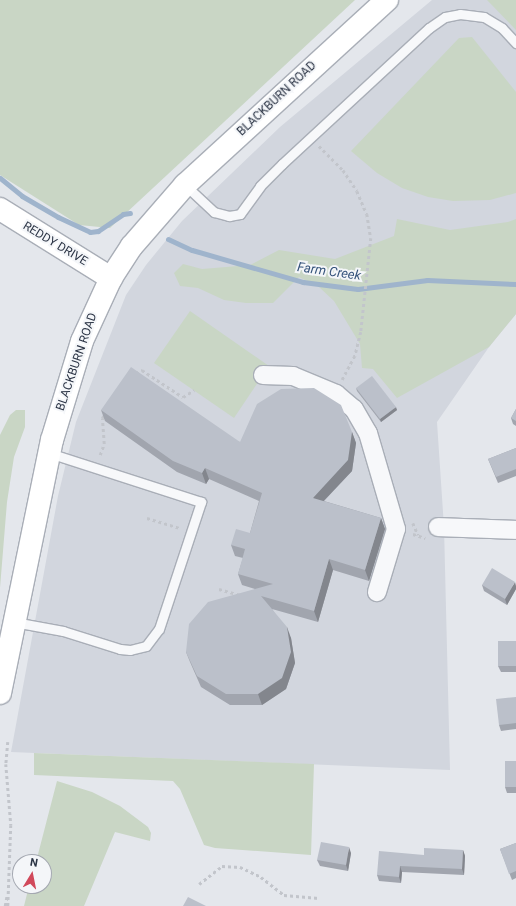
<!DOCTYPE html>
<html>
<head>
<meta charset="utf-8">
<style>
  body { margin:0 }
  #map { position:relative; width:516px; height:906px; overflow:hidden; background:#e4e7ec; font-family:Roboto,sans-serif }
  div>[style] { position:absolute }
  .built>* { inset:0; background:#d2d6de }
  .green>* { inset:0; background:#c9d6c5 }
  .stream>* { height:5px; margin:-2.5px; padding:0 2.5px; transform-origin:2.5px; border-radius:2.5px; background:#9fb4cc }
  .path>* { height:2.5px; margin-top:-1.25px; transform-origin:0; background:repeating-linear-gradient(90deg,#c2c5cb 0 3px,transparent 0 6px) }
  .roads { filter:drop-shadow(1px 0 #a9aeb7) drop-shadow(-1px 0 #a9aeb7) drop-shadow(0 1px #a9aeb7) drop-shadow(0 -1px #a9aeb7) }
  .lane>* { height:9px; margin:-4.5px; padding:0 4.5px; transform-origin:4.5px; border-radius:4.5px; background:#f7f8fa }
  .street>* { height:18px; margin:-9px; padding:0 9px; transform-origin:9px; border-radius:9px; background:#f7f8fa }
  .secondary>* { height:22px; margin:-11px; padding:0 11px; transform-origin:11px; border-radius:11px; background:#fff }
  .wall>* { inset:0; background:#a1a5ae }
  .shaded-wall>* { inset:0; background:#83868d }
  .building>* { inset:0; background:#bbc0ca }
  span { translate:-50% -50%; white-space:nowrap; text-align:center; line-height:1.15; -webkit-text-stroke:4px #f4f6f9; paint-order:stroke }
  .street-label { font-size:12px; color:#2b3445 }
  .water-label { font-size:13px; color:#34527a; font-style:italic }
  .north { position:absolute; left:12px; top:854px; width:40px; height:40px; box-sizing:border-box; background:#f4f6f9; border:1px solid #a4a8b1; border-radius:50%; rotate:10deg; font-size:11px; font-weight:700; line-height:16px; text-align:center; color:#2b3445 }
  .north::after { content:''; display:block; margin:auto; width:14px; height:18px; background:#d1495b; clip-path:polygon(50% 0,100% 100%,50% 72%,0 100%) }
</style>
</head>
<body>
<div id="map">
  <div class="built">
    <i style="clip-path:polygon(432px 0,516px 0,516px 314px,489px 347px,437px 422px,444px 527px,450px 770px,11px 752px,58px 496px,76px 422px,126px 295px,146px 265px,182px 221px,280px 127px)"></i>
  </div>
  <div class="green">
    <i style="clip-path:polygon(0 0,355px 0,110px 228px,79px 225px,0 175px)"></i>
    <i style="clip-path:polygon(487px 0,516px 0,516px 30px)"></i>
    <i style="clip-path:polygon(472px 37px,516px 92px,516px 193px,490px 200px,453px 201px,428px 197px,402px 188px,377px 173px,351px 151px,459px 38px)"></i>
    <i style="clip-path:polygon(397px 219px,450px 230px,508px 222px,516px 219px,516px 314px,489px 347px,397px 398px,373px 369px,362px 368px,360px 344px,334px 301px,319px 287px,299px 277px,273px 303px,246px 303px,224px 300px,198px 288px,180px 286px,174px 273px,183px 264px,202px 269px,250px 265px,279px 250px,335px 259px,394px 236px)"></i>
    <i style="clip-path:polygon(190px 311px,269px 366px,234px 418px,154px 363px)"></i>
    <i style="clip-path:polygon(16px 410px,25px 410px,25px 427px,14px 457px,7px 502px,0 588px,0 435px,10px 415px)"></i>
    <i style="clip-path:polygon(34px 753px,314px 764px,311px 855px,215px 848px,204px 845px,180px 789px,173px 781px,34px 775px)"></i>
    <i style="clip-path:polygon(57px 781px,92px 792px,120px 806px,148px 827px,151px 833px,150px 841px,115px 832px,84px 906px,24px 906px,29px 886px,44px 886px,44px 862px,36px 862px)"></i>
  </div>
  <div class="stream">
    <i style="left:0;top:178px;width:28px;rotate:39deg"></i>
    <i style="left:22px;top:196px;width:42px;rotate:30.3deg"></i>
    <i style="left:58px;top:217px;width:35px;rotate:25deg"></i>
    <i style="left:90px;top:232px;width:8px;rotate:-7deg"></i>
    <i style="left:98px;top:231px;width:30px;rotate:-34deg"></i>
    <i style="left:123px;top:214px;width:7px;rotate:-8deg"></i>
    <i style="left:168px;top:239px;width:26px;rotate:25deg"></i>
    <i style="left:192px;top:250px;width:116px;rotate:16.1deg"></i>
    <i style="left:303px;top:282px;width:55px;rotate:7.3deg"></i>
    <i style="left:358px;top:289px;width:70px;rotate:-7.4deg"></i>
    <i style="left:427px;top:280px;width:89px;rotate:2.6deg"></i>
  </div>
  <div class="path">
    <i style="left:319px;top:146px;width:34px;rotate:45deg"></i>
    <i style="left:343px;top:170px;width:25px;rotate:56deg"></i>
    <i style="left:357px;top:191px;width:25px;rotate:67deg"></i>
    <i style="left:367px;top:214px;width:24px;rotate:81deg"></i>
    <i style="left:371px;top:238px;width:95px;rotate:96.1deg"></i>
    <i style="left:361px;top:332px;width:25px;rotate:104deg"></i>
    <i style="left:355px;top:356px;width:27px;rotate:118deg"></i>
    <i style="left:136px;top:373px;width:7px;rotate:-27deg"></i>
    <i style="left:142px;top:370px;width:49px;rotate:33.4deg"></i>
    <i style="left:183px;top:397px;width:13px;rotate:-32deg"></i>
    <i style="left:100px;top:455px;width:12px;rotate:-70deg"></i>
    <i style="left:104px;top:444px;width:26px;rotate:-94deg"></i>
    <i style="left:102px;top:418px;width:6px;rotate:-51deg"></i>
    <i style="left:147px;top:518px;width:34px;rotate:17deg"></i>
    <i style="left:413px;top:523px;width:13px;rotate:67deg"></i>
    <i style="left:413px;top:534px;width:13px;rotate:18deg"></i>
    <i style="left:219px;top:589px;width:22px;rotate:16deg"></i>
    <i style="left:8px;top:742px;width:22px;rotate:95deg"></i>
    <i style="left:6px;top:764px;width:61px;rotate:85.3deg"></i>
    <i style="left:11px;top:825px;width:81px;rotate:92.1deg"></i>
    <i style="left:199px;top:884px;width:29px;rotate:-38deg"></i>
    <i style="left:222px;top:866px;width:18px;rotate:3deg"></i>
    <i style="left:240px;top:867px;width:23px;rotate:25deg"></i>
    <i style="left:261px;top:877px;width:29px;rotate:38deg"></i>
    <i style="left:284px;top:895px;width:35px;rotate:5deg"></i>
    <i style="left:5px;top:906px;width:11px;rotate:-80deg"></i>
  </div>
  <div class="roads">
    <div class="lane">
      <i style="left:185px;top:185px;width:40px;rotate:43deg"></i>
      <i style="left:214px;top:212px;width:16px;rotate:15deg"></i>
      <i style="left:229px;top:216px;width:11px;rotate:-10deg"></i>
      <i style="left:240px;top:214px;width:34px;rotate:-54deg"></i>
      <i style="left:260px;top:186px;width:31px;rotate:-45deg"></i>
      <i style="left:282px;top:164px;width:200px;rotate:-42.8deg"></i>
      <i style="left:429px;top:28px;width:19px;rotate:-35deg"></i>
      <i style="left:445px;top:17px;width:15px;rotate:-11deg"></i>
      <i style="left:460px;top:14px;width:24px;rotate:7deg"></i>
      <i style="left:484px;top:17px;width:21px;rotate:31deg"></i>
      <i style="left:502px;top:28px;width:21px;rotate:47deg"></i>
      <i style="left:14px;top:622px;width:50px;rotate:10.4deg"></i>
      <i style="left:63px;top:631px;width:60px;rotate:17.5deg"></i>
      <i style="left:120px;top:649px;width:10px;rotate:6deg"></i>
      <i style="left:130px;top:650px;width:16px;rotate:-14deg"></i>
      <i style="left:146px;top:646px;width:21px;rotate:-53deg"></i>
      <i style="left:159px;top:629px;width:134px;rotate:-71.7deg"></i>
      <i style="left:201px;top:502px;width:160px;rotate:-162.1deg"></i>
    </div>
    <div class="street">
      <i style="left:263px;top:375px;width:30px;rotate:2deg"></i>
      <i style="left:293px;top:376px;width:47px;rotate:22.7deg"></i>
      <i style="left:336px;top:394px;width:23px;rotate:40deg"></i>
      <i style="left:354px;top:409px;width:28px;rotate:60deg"></i>
      <i style="left:368px;top:433px;width:100px;rotate:73.7deg"></i>
      <i style="left:396px;top:529px;width:66px;rotate:106.8deg"></i>
      <i style="left:438px;top:527px;width:78px;rotate:2.2deg"></i>
    </div>
    <div class="secondary">
      <i style="left:0;top:209px;width:131px;rotate:31.9deg"></i>
      <i style="left:0;top:693px;width:258px;rotate:-78.4deg"></i>
      <i style="left:52px;top:440px;width:103px;rotate:-73.1deg"></i>
      <i style="left:82px;top:341px;width:69px;rotate:-65.3deg"></i>
      <i style="left:111px;top:278px;width:38px;rotate:-57deg"></i>
      <i style="left:132px;top:246px;width:81px;rotate:-49deg"></i>
      <i style="left:185px;top:185px;width:274px;rotate:-42.5deg"></i>
    </div>
  </div>
  <div class="wall">
    <i style="clip-path:polygon(356px 388px,397px 410px,381px 422px,357px 391px)"></i>
    <i style="clip-path:polygon(516px 409px,516px 426px,513px 424px,511px 418px)"></i>
    <i style="clip-path:polygon(101px 410px,240px 442px,352px 432px,356px 443px,352px 471px,324px 501px,381px 518px,385px 529px,369px 581px,333px 570px,318px 622px,272px 609px,291px 638px,295px 663px,286px 689px,262px 705px,230px 705px,201px 687px,190px 662px,186px 652px,255px 589px,242px 585px,238px 574px,243px 558px,235px 556px,231px 545px,250px 533px,259px 501px,209px 479px,206px 484px,177px 472px,105px 421px)"></i>
    <i style="clip-path:polygon(516px 448px,516px 476px,498px 483px,488px 459px)"></i>
    <i style="clip-path:polygon(482px 585px,516px 586px,516px 589px,507px 605px,484px 591px)"></i>
    <i style="clip-path:polygon(516px 641px,516px 672px,501px 672px,498px 666px)"></i>
    <i style="clip-path:polygon(516px 697px,516px 729px,501px 731px,499px 725px)"></i>
    <i style="clip-path:polygon(516px 761px,516px 793px,507px 793px,505px 787px)"></i>
    <i style="clip-path:polygon(516px 843px,516px 878px,512px 880px,500px 849px)"></i>
    <i style="clip-path:polygon(463px 850px,465px 856px,464px 875px,402px 872px,401px 883px,379px 881px,377px 875px,424px 855px)"></i>
    <i style="clip-path:polygon(351px 853px,348px 871px,320px 866px,317px 860px)"></i>
  </div>
  <div class="shaded-wall">
    <i style="clip-path:polygon(396px 407px,397px 410px,381px 422px,380px 419px)"></i>
    <i style="clip-path:polygon(352px 432px,356px 443px,352px 471px,317px 508px,313px 498px)"></i>
    <i style="clip-path:polygon(205px 468px,209px 479px,206px 484px,202px 473px)"></i>
    <i style="clip-path:polygon(381px 518px,385px 529px,369px 581px,365px 570px)"></i>
    <i style="clip-path:polygon(329px 559px,333px 570px,318px 622px,314px 611px)"></i>
    <i style="clip-path:polygon(515px 582px,516px 586px,516px 589px,507px 605px,505px 599px)"></i>
    <i style="clip-path:polygon(287px 627px,291px 638px,295px 663px,286px 689px,262px 705px,258px 694px)"></i>
    <i style="clip-path:polygon(349px 847px,351px 853px,348px 871px,346px 865px)"></i>
    <i style="clip-path:polygon(463px 850px,465px 856px,464px 875px,462px 869px)"></i>
    <i style="clip-path:polygon(400px 866px,402px 872px,401px 883px,399px 877px)"></i>
  </div>
  <div class="building">
    <i style="clip-path:polygon(131px 367px,240px 442px,257px 404px,281px 389px,314px 388px,341px 405px,352px 432px,348px 460px,313px 498px,381px 518px,365px 570px,329px 559px,314px 611px,261px 596px,287px 627px,291px 652px,282px 678px,258px 694px,226px 694px,197px 676px,186px 652px,189px 624px,208px 602px,273px 584px,238px 574px,245px 549px,231px 545px,236px 529px,250px 533px,262px 493px,205px 468px,202px 473px,173px 461px,101px 410px)"></i>
    <i style="clip-path:polygon(372px 376px,396px 407px,380px 419px,356px 388px)"></i>
    <i style="clip-path:polygon(516px 409px,516px 421px,511px 418px)"></i>
    <i style="clip-path:polygon(516px 448px,516px 469px,496px 477px,488px 459px)"></i>
    <i style="clip-path:polygon(492px 568px,515px 582px,505px 599px,482px 585px)"></i>
    <i style="clip-path:polygon(498px 641px,516px 641px,516px 666px,498px 666px)"></i>
    <i style="clip-path:polygon(516px 697px,516px 723px,499px 725px,496px 699px)"></i>
    <i style="clip-path:polygon(505px 761px,516px 761px,516px 787px,505px 787px)"></i>
    <i style="clip-path:polygon(321px 842px,349px 847px,346px 865px,317px 860px)"></i>
    <i style="clip-path:polygon(516px 843px,516px 871px,509px 874px,500px 849px)"></i>
    <i style="clip-path:polygon(424px 848px,463px 850px,462px 869px,400px 866px,399px 877px,377px 875px,379px 851px,424px 855px)"></i>
    <i style="clip-path:polygon(188px 897px,206px 906px,183px 906px)"></i>
  </div>
  <div class="street-label">
    <span style="left:277px;top:99px;rotate:-43deg">BLACKBURN ROAD</span>
    <span style="left:55px;top:244px;rotate:31deg">REDDY DRIVE</span>
    <span style="left:77px;top:362px;rotate:-71deg">BLACKBURN ROAD</span>
  </div>
  <div class="water-label">
    <span style="left:329px;top:272px;rotate:8deg">Farm Creek</span>
  </div>
  <div class="north">N</div>
</div>
</body>
</html>
